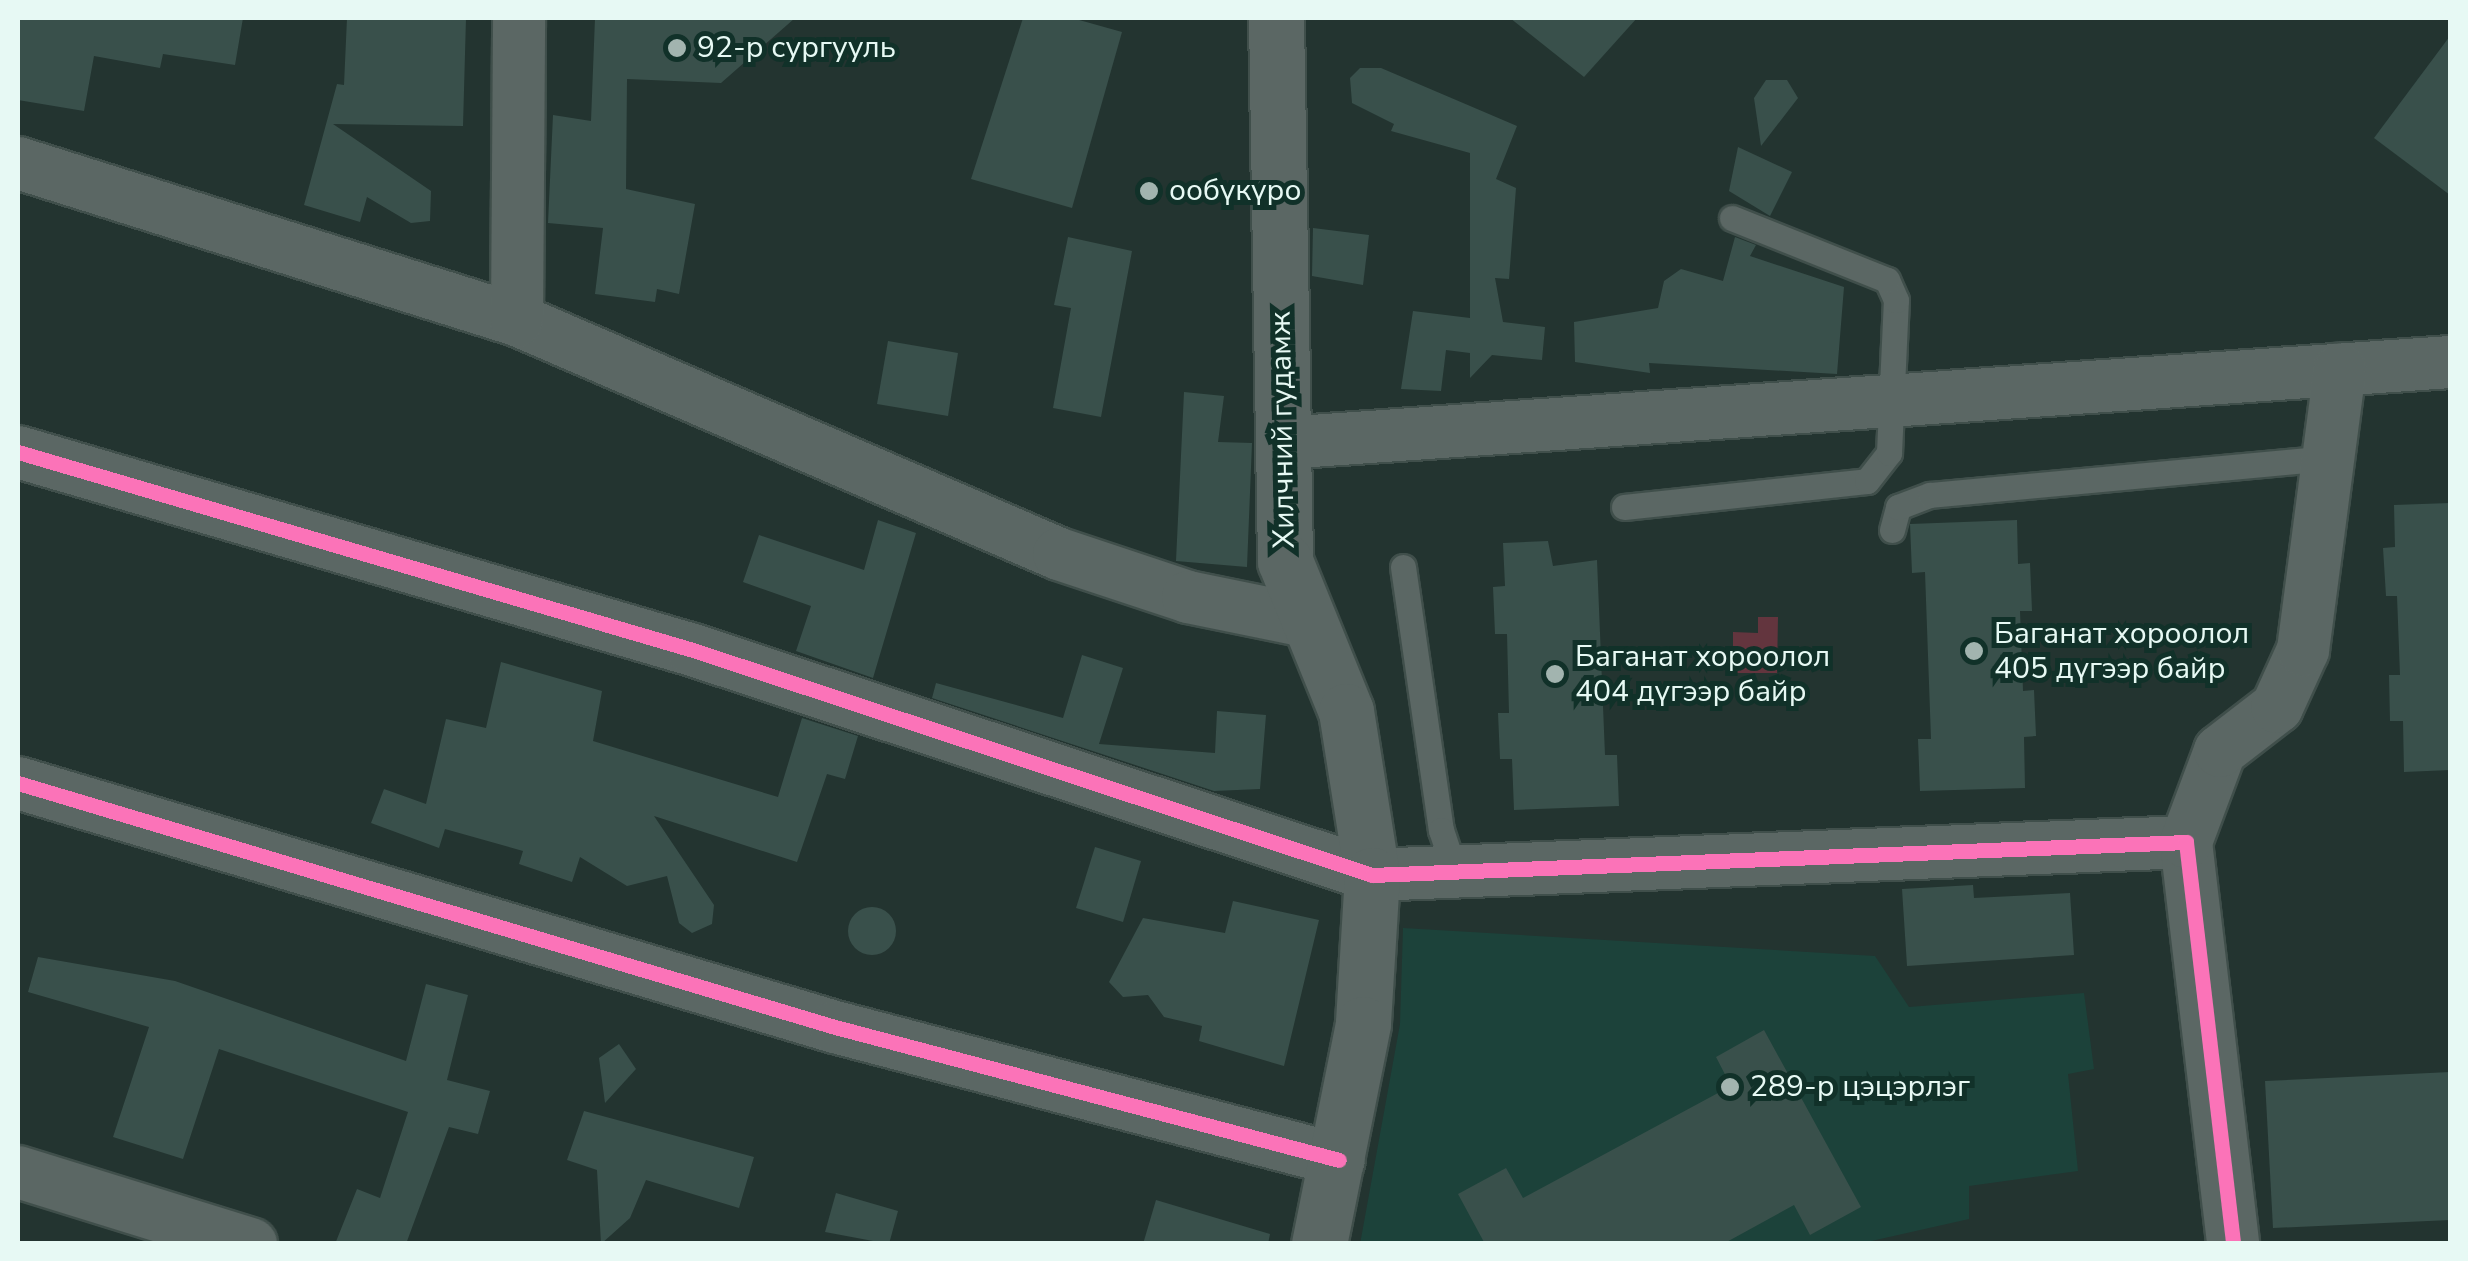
<!DOCTYPE html>
<html>
<head>
<meta charset="utf-8">
<style>
  body { margin:0 }
  #map { position:relative; width:2468px; height:1261px; overflow:hidden; background:#233430; font-family:"Nunito Sans",sans-serif }
  div>[style] { position:absolute }
  .built>* { inset:0; background:#1c423a }
  .green>* { inset:0; background:#63353e }
  .building>* { inset:0; background:#39504b }
  .round { border-radius:50% }
  .roads { filter:drop-shadow(2px 0 #404f4b) drop-shadow(-2px 0 #404f4b) drop-shadow(0 2px #404f4b) drop-shadow(0 -2px #404f4b) }
  .lane>* { height:25px; margin:-12.5px; padding:0 12.5px; transform-origin:12.5px; border-radius:12.5px; background:#5b6764 }
  .street>* { height:52px; margin:-26px; padding:0 26px; transform-origin:26px; border-radius:26px; background:#5b6764 }
  .secondary>* { height:55px; margin:-27.5px; padding:0 27.5px; transform-origin:27.5px; border-radius:27.5px; background:#5b6764 }
  .cycleway>* { height:15px; margin:-7.5px; padding:0 7.5px; transform-origin:7.5px; border-radius:7.5px; background:#fb73b8 }
  .dots>* { width:28px; height:28px; translate:-50% -50%; box-sizing:border-box; border:5px solid #113129; border-radius:50% }
  span { translate:-50% -50%; white-space:nowrap; text-align:center; line-height:1.15; -webkit-text-stroke:10px #113129; paint-order:stroke }
  .poi-label { font-size:30px; color:#e7f9f4 }
  .left { translate:0 -50%; text-align:left }
  .street-label { font-size:30px; color:#e7f9f4 }
  .frame { position:absolute; inset:0; border:20px solid #e7f9f4; pointer-events:none }
</style>
</head>
<body>
<div id="map">
  <div class="built">
    <i style="clip-path:polygon(1403px 928px,1875px 956px,1909px 1007px,2084px 993px,2094px 1069px,2068px 1074px,2078px 1171px,1969px 1186px,1969px 1219px,1858px 1244px,1360px 1244px,1400px 1024px)"></i>
  </div>
  <div class="green">
    <i style="clip-path:polygon(1758px 617px,1778px 617px,1777px 673px,1733px 673px,1733px 632px,1758px 633px)"></i>
  </div>
  <div class="building">
    <i style="clip-path:polygon(18px 18px,243px 18px,235px 65px,163px 54px,160px 68px,94px 56px,84px 111px,18px 100px)"></i>
    <i style="clip-path:polygon(347px 18px,466px 18px,463px 126px,333px 124px,431px 191px,430px 221px,411px 223px,367px 197px,360px 222px,304px 205px,337px 84px,344px 85px)"></i>
    <i style="clip-path:polygon(595px 18px,795px 18px,721px 83px,627px 79px,626px 189px,695px 204px,679px 294px,657px 289px,655px 302px,595px 294px,603px 228px,548px 223px,553px 115px,591px 121px)"></i>
    <i style="clip-path:polygon(1023px 18px,1072px 18px,1122px 32px,1072px 208px,971px 179px)"></i>
    <i style="clip-path:polygon(1510px 18px,1637px 18px,1584px 77px)"></i>
    <i style="clip-path:polygon(2450px 36px,2450px 195px,2374px 138px)"></i>
    <i style="clip-path:polygon(1360px 68px,1381px 68px,1517px 126px,1496px 179px,1516px 188px,1509px 279px,1495px 278px,1503px 322px,1545px 327px,1542px 360px,1492px 355px,1470px 378px,1470px 353px,1446px 350px,1441px 391px,1401px 389px,1413px 311px,1470px 318px,1470px 153px,1391px 131px,1394px 124px,1352px 103px,1350px 78px)"></i>
    <i style="clip-path:polygon(1766px 80px,1787px 80px,1798px 98px,1761px 146px,1754px 98px)"></i>
    <i style="clip-path:polygon(1738px 147px,1792px 172px,1770px 216px,1729px 191px)"></i>
    <i style="clip-path:polygon(1313px 228px,1369px 235px,1363px 285px,1312px 276px)"></i>
    <i style="clip-path:polygon(1068px 237px,1132px 251px,1101px 417px,1053px 408px,1071px 308px,1054px 305px)"></i>
    <i style="clip-path:polygon(1735px 237px,1756px 245px,1750px 256px,1844px 287px,1837px 374px,1649px 363px,1650px 373px,1575px 362px,1574px 322px,1658px 308px,1664px 281px,1681px 269px,1723px 281px)"></i>
    <i style="clip-path:polygon(888px 341px,958px 353px,948px 416px,877px 404px)"></i>
    <i style="clip-path:polygon(1184px 392px,1224px 396px,1218px 442px,1252px 443px,1247px 567px,1176px 561px)"></i>
    <i style="clip-path:polygon(2450px 503px,2450px 770px,2404px 772px,2403px 721px,2390px 721px,2389px 675px,2400px 675px,2397px 596px,2386px 596px,2383px 548px,2395px 547px,2394px 505px)"></i>
    <i style="clip-path:polygon(878px 520px,916px 533px,873px 678px,796px 651px,811px 606px,743px 582px,759px 535px,864px 570px)"></i>
    <i style="clip-path:polygon(2017px 520px,2018px 564px,2030px 563px,2032px 611px,2020px 611px,2023px 691px,2034px 690px,2036px 736px,2024px 737px,2025px 788px,1920px 791px,1918px 739px,1931px 739px,1925px 572px,1912px 573px,1910px 524px)"></i>
    <i style="clip-path:polygon(1548px 541px,1553px 566px,1597px 560px,1605px 755px,1617px 755px,1619px 806px,1514px 810px,1512px 759px,1500px 759px,1498px 713px,1509px 713px,1507px 634px,1495px 634px,1493px 587px,1505px 586px,1503px 543px)"></i>
    <i style="clip-path:polygon(1082px 655px,1123px 668px,1099px 744px,1215px 753px,1217px 711px,1266px 715px,1260px 789px,1214px 791px,932px 698px,936px 683px,1063px 718px)"></i>
    <i style="clip-path:polygon(501px 662px,602px 691px,593px 741px,778px 797px,802px 718px,858px 736px,845px 779px,827px 774px,797px 862px,654px 816px,714px 905px,712px 924px,692px 933px,679px 923px,667px 876px,627px 886px,580px 857px,572px 882px,519px 864px,523px 851px,445px 829px,439px 848px,371px 823px,384px 789px,426px 804px,446px 719px,486px 728px)"></i>
    <i style="clip-path:polygon(1095px 847px,1141px 861px,1123px 922px,1076px 908px)"></i>
    <i style="clip-path:polygon(1973px 885px,1974px 898px,2070px 893px,2074px 955px,1907px 966px,1902px 889px)"></i>
    <i style="clip-path:polygon(1233px 901px,1319px 920px,1284px 1066px,1199px 1041px,1202px 1026px,1164px 1017px,1148px 995px,1123px 997px,1109px 982px,1143px 918px,1225px 933px)"></i>
    <i class="round" style="left:848px;top:907px;width:48px;height:48px"></i>
    <i style="clip-path:polygon(38px 957px,175px 981px,406px 1061px,426px 984px,468px 995px,447px 1080px,490px 1091px,478px 1134px,449px 1127px,406px 1244px,335px 1244px,357px 1189px,380px 1198px,408px 1112px,219px 1049px,183px 1159px,113px 1137px,149px 1027px,28px 992px)"></i>
    <i style="clip-path:polygon(1764px 1030px,1861px 1207px,1810px 1235px,1794px 1205px,1723px 1244px,1485px 1244px,1458px 1194px,1506px 1168px,1523px 1198px,1731px 1086px,1716px 1057px)"></i>
    <i style="clip-path:polygon(619px 1044px,636px 1069px,605px 1103px,599px 1058px)"></i>
    <i style="clip-path:polygon(2450px 1072px,2450px 1220px,2273px 1228px,2265px 1081px)"></i>
    <i style="clip-path:polygon(584px 1111px,754px 1157px,739px 1208px,646px 1180px,630px 1218px,601px 1244px,597px 1170px,567px 1160px)"></i>
    <i style="clip-path:polygon(836px 1193px,898px 1211px,889px 1244px,825px 1232px)"></i>
    <i style="clip-path:polygon(1156px 1200px,1270px 1234px,1268px 1244px,1143px 1244px)"></i>
  </div>
  <div class="roads">
    <div class="lane">
      <i style="left:1624px;top:507px;width:244px;rotate:-6.1deg"></i>
      <i style="left:1867px;top:481px;width:36px;rotate:-52deg"></i>
      <i style="left:1889px;top:453px;width:153px;rotate:-87.4deg"></i>
      <i style="left:1896px;top:300px;width:22px;rotate:-114deg"></i>
      <i style="left:1887px;top:280px;width:167px;rotate:-158.2deg"></i>
      <i style="left:1892px;top:530px;width:24px;rotate:-75deg"></i>
      <i style="left:1898px;top:507px;width:34px;rotate:-21deg"></i>
      <i style="left:1930px;top:495px;width:400px;rotate:-5.3deg"></i>
      <i style="left:1403px;top:567px;width:266px;rotate:81.8deg"></i>
      <i style="left:1441px;top:830px;width:51px;rotate:71.6deg"></i>
    </div>
    <div class="street">
      <i style="left:18px;top:163px;width:523px;rotate:17.47deg"></i>
      <i style="left:517px;top:320px;width:590px;rotate:23.35deg"></i>
      <i style="left:1059px;top:554px;width:136px;rotate:18.4deg"></i>
      <i style="left:1188px;top:597px;width:120px;rotate:11.5deg"></i>
      <i style="left:517px;top:320px;width:302px;rotate:-89.6deg"></i>
      <i style="left:1283px;top:443px;width:1170px;rotate:-3.97deg"></i>
      <i style="left:18px;top:452px;width:703px;rotate:16.35deg"></i>
      <i style="left:693px;top:650px;width:715px;rotate:18.33deg"></i>
      <i style="left:1372px;top:875px;width:815px;rotate:-2.32deg"></i>
      <i style="left:2186px;top:842px;width:405px;rotate:83.3deg"></i>
      <i style="left:18px;top:783px;width:853px;rotate:16.63deg"></i>
      <i style="left:835px;top:1027px;width:521px;rotate:14.78deg"></i>
      <i style="left:2186px;top:842px;width:97px;rotate:-69.5deg"></i>
      <i style="left:2220px;top:751px;width:72px;rotate:-37.7deg"></i>
      <i style="left:2277px;top:707px;width:63px;rotate:-65.5deg"></i>
      <i style="left:2303px;top:650px;width:283px;rotate:-82.5deg"></i>
      <i style="left:18px;top:1172px;width:244px;rotate:17.2deg"></i>
    </div>
    <div class="secondary">
      <i style="left:1276px;top:18px;width:543px;rotate:89.05deg"></i>
      <i style="left:1285px;top:561px;width:162px;rotate:67.9deg"></i>
      <i style="left:1346px;top:711px;width:166px;rotate:81deg"></i>
      <i style="left:1372px;top:875px;width:149px;rotate:93.5deg"></i>
      <i style="left:1363px;top:1024px;width:224px;rotate:101.3deg"></i>
    </div>
  </div>
  <div class="cycleway">
    <i style="left:18px;top:452px;width:703px;rotate:16.35deg"></i>
    <i style="left:693px;top:650px;width:715px;rotate:18.33deg"></i>
    <i style="left:1372px;top:875px;width:815px;rotate:-2.32deg"></i>
    <i style="left:2186px;top:842px;width:405px;rotate:83.3deg"></i>
    <i style="left:18px;top:783px;width:853px;rotate:16.63deg"></i>
    <i style="left:835px;top:1027px;width:521px;rotate:14.78deg"></i>
  </div>
  <div class="dots">
    <i style="left:677px;top:48px;background:#a2b4af"></i>
    <i style="left:1149px;top:191px;background:#a2b4af"></i>
    <i style="left:1974px;top:651px;background:#a2b4af"></i>
    <i style="left:1555px;top:674px;background:#a2b4af"></i>
    <i style="left:1730px;top:1087px;background:#a2b4af"></i>
  </div>
  <div class="poi-label">
    <span class="left" style="left:697px;top:48px">92-р сургууль</span>
    <span class="left" style="left:1169px;top:191px">ообүкүро</span>
    <span class="left" style="left:1994px;top:651px">Баганат хороолол<br>405 дүгээр байр</span>
    <span class="left" style="left:1575px;top:674px">Баганат хороолол<br>404 дүгээр байр</span>
    <span class="left" style="left:1750px;top:1087px">289-р цэцэрлэг</span>
  </div>
  <div class="street-label">
    <span style="left:1283px;top:430px;rotate:-91deg">Хилчний гудамж</span>
  </div>
  <div class="frame"></div>
</div>
</body>
</html>
